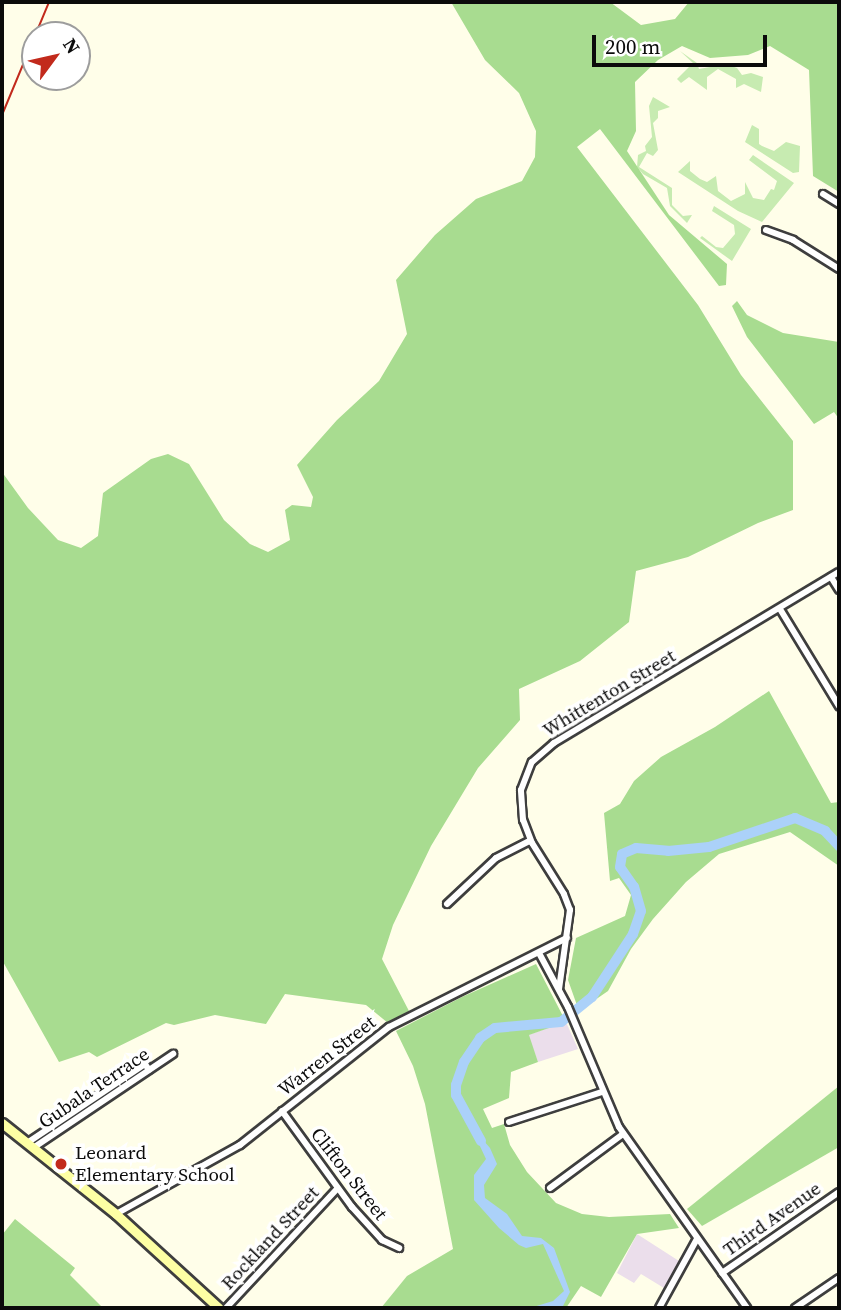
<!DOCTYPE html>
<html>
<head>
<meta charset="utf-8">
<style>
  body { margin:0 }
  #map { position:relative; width:841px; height:1310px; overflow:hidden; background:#fffee9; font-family:"Source Serif 4",serif }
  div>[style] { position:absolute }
  .industrial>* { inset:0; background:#ebdeeb }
  .green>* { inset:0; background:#c7ebb1 }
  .forest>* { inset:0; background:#a8dc90 }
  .water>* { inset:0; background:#abd1f9 }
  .river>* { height:10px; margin:-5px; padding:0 5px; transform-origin:5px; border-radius:5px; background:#abd1f9 }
  .roads { filter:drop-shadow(2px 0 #3e3e3e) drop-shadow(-2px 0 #3e3e3e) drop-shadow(0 2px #3e3e3e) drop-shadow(0 -2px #3e3e3e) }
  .street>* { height:6px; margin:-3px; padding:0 3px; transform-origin:3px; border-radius:3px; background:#fff }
  .secondary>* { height:9px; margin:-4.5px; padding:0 4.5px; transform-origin:4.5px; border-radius:4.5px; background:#fdffa4 }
  .rail>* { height:2px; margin:-1px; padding:0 1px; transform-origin:1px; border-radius:1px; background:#c22a1c }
  .dots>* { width:19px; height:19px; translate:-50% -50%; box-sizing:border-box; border:4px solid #fff; border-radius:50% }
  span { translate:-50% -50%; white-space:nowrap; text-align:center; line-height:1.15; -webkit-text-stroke:7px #fff; paint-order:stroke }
  .street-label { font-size:19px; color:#0b0b0b }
  .poi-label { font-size:19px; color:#0b0b0b }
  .left { translate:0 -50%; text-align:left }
  .frame { position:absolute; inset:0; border:4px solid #0b0b0b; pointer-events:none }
  .north { position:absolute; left:21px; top:21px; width:70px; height:70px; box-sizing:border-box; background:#fff; border:2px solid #9d9d9d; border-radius:50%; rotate:57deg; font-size:19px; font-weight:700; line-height:28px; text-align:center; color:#0b0b0b }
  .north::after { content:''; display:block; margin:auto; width:24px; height:32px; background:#c22a1c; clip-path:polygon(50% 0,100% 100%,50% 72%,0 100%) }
  .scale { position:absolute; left:592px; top:35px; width:175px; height:32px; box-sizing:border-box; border:4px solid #0b0b0b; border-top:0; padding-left:9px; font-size:21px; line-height:24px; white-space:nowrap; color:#0b0b0b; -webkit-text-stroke:5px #fff; paint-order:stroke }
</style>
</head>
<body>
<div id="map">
  <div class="industrial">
    <i style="clip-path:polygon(566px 1022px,578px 1049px,538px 1062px,528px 1035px)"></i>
    <i style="clip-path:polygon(637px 1234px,679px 1261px,664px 1288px,641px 1274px,634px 1283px,617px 1273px)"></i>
  </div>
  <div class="green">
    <i style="clip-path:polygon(680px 51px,697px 63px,699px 69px,726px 64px,737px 68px,742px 75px,751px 73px,763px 77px,761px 92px,744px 84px,736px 88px,736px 79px,718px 69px,707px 77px,707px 90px,689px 77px,681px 83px,677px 79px,693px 63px)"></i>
    <i style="clip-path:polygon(653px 97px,670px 107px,658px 111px,658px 118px,653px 123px,658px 150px,653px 156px,647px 153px,639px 167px,672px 188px,672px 205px,683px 216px,692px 215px,687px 223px,670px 206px,667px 188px,643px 174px,637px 167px,638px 155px,646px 151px,645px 146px,652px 137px,649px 106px)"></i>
    <i style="clip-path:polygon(752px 125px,759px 129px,759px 144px,762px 146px,774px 151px,786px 142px,800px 146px,799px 172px,793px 173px,745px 142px)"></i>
    <i style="clip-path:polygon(753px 155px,794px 183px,762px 222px,738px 211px,678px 172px,690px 161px,690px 171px,700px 179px,707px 182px,716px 176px,718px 191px,731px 201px,745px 194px,745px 182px,753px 198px,764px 200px,771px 189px,774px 190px,777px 181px,749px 160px)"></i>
    <i style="clip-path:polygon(714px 206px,751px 229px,732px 261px,700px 238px,702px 236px,716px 247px,723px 248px,735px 234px,734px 225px,712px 211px)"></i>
  </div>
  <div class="forest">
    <i style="clip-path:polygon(451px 2px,610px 2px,641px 25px,675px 19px,689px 2px,839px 2px,839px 192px,813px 176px,809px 70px,770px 46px,748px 55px,710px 58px,682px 46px,658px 60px,635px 82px,636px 131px,627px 151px,669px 215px,727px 264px,726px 285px,719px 286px,600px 129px,577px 147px,698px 305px,741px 375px,793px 441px,793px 510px,758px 523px,688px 557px,636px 571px,629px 622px,580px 661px,519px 689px,520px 720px,478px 768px,431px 846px,393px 925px,382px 959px,409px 1011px,388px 1023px,366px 1005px,285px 994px,266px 1024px,215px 1015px,174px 1025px,166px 1023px,97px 1057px,89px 1052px,59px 1062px,2px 960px,2px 472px,28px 508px,58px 540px,81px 548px,98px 536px,103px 493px,151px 459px,168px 454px,189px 464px,224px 520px,250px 544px,268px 552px,290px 540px,285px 510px,292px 505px,311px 507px,313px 497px,297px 465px,337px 420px,379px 381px,407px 334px,396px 280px,435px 235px,476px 199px,522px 181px,535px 157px,536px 131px,519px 93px,485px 60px)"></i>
    <i style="clip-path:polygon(737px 301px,747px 315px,783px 333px,839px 342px,839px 419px,834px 412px,814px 424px,747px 337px,732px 306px)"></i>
    <i style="clip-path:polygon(769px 691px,831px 803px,839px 802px,839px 866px,790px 832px,719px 854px,686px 882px,653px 919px,631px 949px,608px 991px,579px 1011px,568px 980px,576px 938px,625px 916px,631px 895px,619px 878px,610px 881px,604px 813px,620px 804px,634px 781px,661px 757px,715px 727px)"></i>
    <i style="clip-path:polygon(536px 964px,566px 1022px,529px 1035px,538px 1062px,511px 1072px,509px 1098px,483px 1109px,492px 1128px,504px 1124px,510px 1145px,527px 1172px,556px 1203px,582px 1214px,609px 1217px,670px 1214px,679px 1228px,637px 1234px,601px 1297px,581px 1286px,566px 1308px,381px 1308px,407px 1276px,453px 1249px,425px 1104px,413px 1066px,396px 1031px,462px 997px)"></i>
    <i style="clip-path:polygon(839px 1086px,839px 1147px,702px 1226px,687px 1209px)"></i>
    <i style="clip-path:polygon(15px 1219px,75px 1268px,70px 1275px,103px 1308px,2px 1308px,2px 1235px)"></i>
  </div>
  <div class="water">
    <i style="clip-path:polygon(470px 1125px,490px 1148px,497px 1164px,484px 1185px,485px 1198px,507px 1214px,522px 1236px,541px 1238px,554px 1248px,570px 1292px,562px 1308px,530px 1308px,553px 1301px,564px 1291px,543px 1244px,526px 1248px,519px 1245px,499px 1228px,474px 1200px,474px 1175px,486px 1159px)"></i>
  </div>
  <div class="river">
    <i style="left:481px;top:1141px;width:52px;rotate:-118.5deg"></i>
    <i style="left:456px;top:1095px;width:10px;rotate:-90deg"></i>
    <i style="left:456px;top:1085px;width:24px;rotate:-71deg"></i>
    <i style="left:464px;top:1062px;width:29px;rotate:-56deg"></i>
    <i style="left:480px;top:1038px;width:18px;rotate:-34deg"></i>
    <i style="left:495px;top:1028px;width:66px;rotate:-5.2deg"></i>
    <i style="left:561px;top:1022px;width:40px;rotate:-39deg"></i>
    <i style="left:592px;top:997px;width:75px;rotate:-56.9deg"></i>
    <i style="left:633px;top:934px;width:24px;rotate:-71deg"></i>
    <i style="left:641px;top:911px;width:25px;rotate:-106deg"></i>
    <i style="left:634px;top:887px;width:24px;rotate:-125deg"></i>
    <i style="left:620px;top:867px;width:13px;rotate:-81deg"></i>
    <i style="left:622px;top:854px;width:15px;rotate:-23deg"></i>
    <i style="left:636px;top:848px;width:32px;rotate:5deg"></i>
    <i style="left:668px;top:851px;width:41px;rotate:-5.6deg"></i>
    <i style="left:709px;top:847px;width:91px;rotate:-18.6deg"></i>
    <i style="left:795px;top:818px;width:33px;rotate:23deg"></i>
    <i style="left:825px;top:831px;width:21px;rotate:47deg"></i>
  </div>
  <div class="roads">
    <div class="street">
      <i style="left:823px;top:194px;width:19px;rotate:32deg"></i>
      <i style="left:766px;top:230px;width:29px;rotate:20deg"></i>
      <i style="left:793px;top:240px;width:54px;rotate:32.2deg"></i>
      <i style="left:831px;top:577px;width:15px;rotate:58deg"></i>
      <i style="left:780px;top:609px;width:114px;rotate:58.7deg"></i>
      <i style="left:447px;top:904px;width:67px;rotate:-43.2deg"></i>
      <i style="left:496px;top:858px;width:38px;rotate:-27deg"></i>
      <i style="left:539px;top:953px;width:61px;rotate:61.8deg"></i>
      <i style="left:568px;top:1007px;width:130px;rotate:67deg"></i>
      <i style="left:619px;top:1127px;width:222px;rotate:54.7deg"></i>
      <i style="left:559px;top:989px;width:80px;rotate:-82.1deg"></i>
      <i style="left:570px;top:910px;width:17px;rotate:-111deg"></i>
      <i style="left:564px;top:894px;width:60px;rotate:-122.1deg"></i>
      <i style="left:532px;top:843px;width:25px;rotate:-111deg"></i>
      <i style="left:523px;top:820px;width:30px;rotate:-94deg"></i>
      <i style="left:521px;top:790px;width:30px;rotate:-69deg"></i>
      <i style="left:532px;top:762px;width:29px;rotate:-41deg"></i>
      <i style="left:554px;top:743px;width:332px;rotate:-31deg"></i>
      <i style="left:282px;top:1111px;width:119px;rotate:53.9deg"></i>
      <i style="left:352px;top:1207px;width:45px;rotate:47.7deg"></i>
      <i style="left:382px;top:1240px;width:19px;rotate:25deg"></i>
      <i style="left:509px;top:1122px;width:98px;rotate:-17.9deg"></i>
      <i style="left:27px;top:1143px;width:142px;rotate:-33.8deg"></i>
      <i style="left:145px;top:1064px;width:7px;rotate:56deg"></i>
      <i style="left:33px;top:1148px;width:169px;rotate:-33.9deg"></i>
      <i style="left:550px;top:1188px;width:91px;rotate:-36.5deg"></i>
      <i style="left:116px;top:1214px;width:142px;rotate:-29.1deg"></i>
      <i style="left:240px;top:1145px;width:190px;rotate:-38.4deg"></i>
      <i style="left:389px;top:1027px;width:199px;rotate:-26.6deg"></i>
      <i style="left:722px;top:1273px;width:142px;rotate:-34.7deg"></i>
      <i style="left:226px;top:1308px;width:163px;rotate:-47deg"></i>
      <i style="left:659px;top:1308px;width:79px;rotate:-61.2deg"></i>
      <i style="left:795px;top:1308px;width:53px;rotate:-34.3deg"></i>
    </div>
    <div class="secondary">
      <i style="left:2px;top:1123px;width:146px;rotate:38.6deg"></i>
      <i style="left:116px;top:1214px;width:139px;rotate:42.4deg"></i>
    </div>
  </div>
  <div class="rail">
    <i style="left:2px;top:115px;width:122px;rotate:-67.4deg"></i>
  </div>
  <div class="dots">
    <i style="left:61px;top:1164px;background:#c22a1c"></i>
  </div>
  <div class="street-label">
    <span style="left:609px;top:693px;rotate:-31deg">Whittenton Street</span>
    <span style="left:327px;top:1056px;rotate:-38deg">Warren Street</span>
    <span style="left:94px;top:1088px;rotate:-34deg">Gubala Terrace</span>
    <span style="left:349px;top:1174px;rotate:52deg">Clifton Street</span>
    <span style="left:772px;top:1219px;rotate:-35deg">Third Avenue</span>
    <span style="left:270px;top:1238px;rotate:-47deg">Rockland Street</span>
  </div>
  <div class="poi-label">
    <span class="left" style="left:75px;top:1164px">Leonard<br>Elementary School</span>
  </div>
  <div class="frame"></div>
  <div class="north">N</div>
  <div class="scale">200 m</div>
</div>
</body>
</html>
